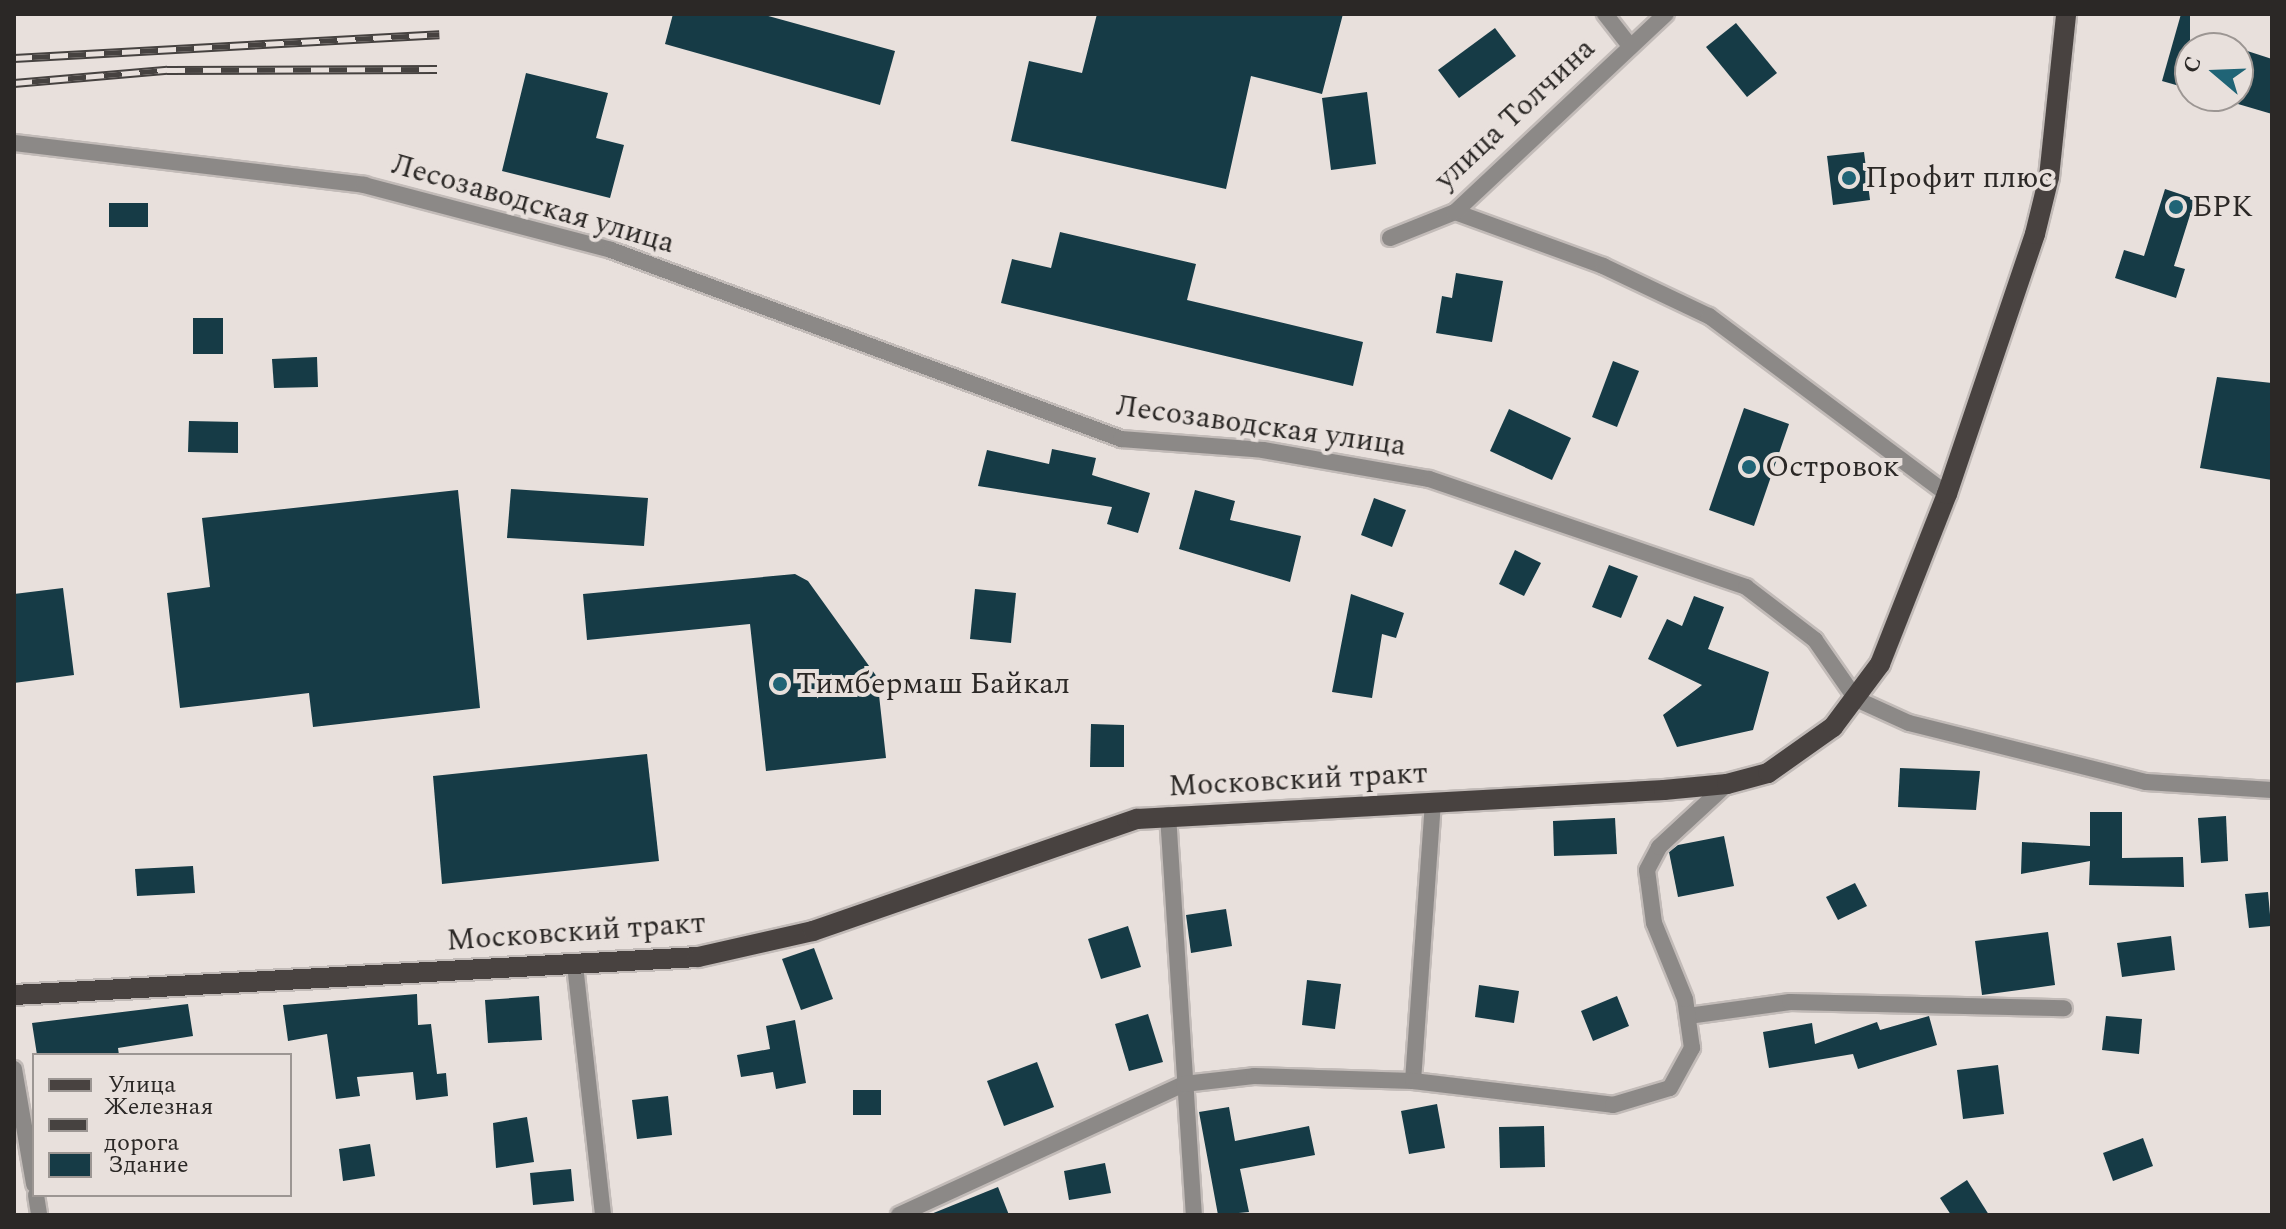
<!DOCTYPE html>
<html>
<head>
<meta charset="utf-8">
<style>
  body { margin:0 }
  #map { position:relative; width:2286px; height:1229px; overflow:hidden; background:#e8e0dc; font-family:Spectral,serif }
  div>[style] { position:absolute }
  .building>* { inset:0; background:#163b46 }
  .roads { filter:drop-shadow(2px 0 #c2bbb8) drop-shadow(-2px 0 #c2bbb8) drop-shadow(0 2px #c2bbb8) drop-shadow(0 -2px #c2bbb8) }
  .street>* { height:16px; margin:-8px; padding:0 8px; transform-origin:8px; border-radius:8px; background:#8c8987 }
  .primary>* { height:20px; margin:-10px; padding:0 10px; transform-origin:10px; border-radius:10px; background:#484240 }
  .rail>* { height:9px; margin-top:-4.5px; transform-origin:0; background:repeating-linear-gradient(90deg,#e8e0dc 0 18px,#464240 0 36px); box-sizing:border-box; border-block:2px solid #464240 }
  .dots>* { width:22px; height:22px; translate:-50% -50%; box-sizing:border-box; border:4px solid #e8e0dc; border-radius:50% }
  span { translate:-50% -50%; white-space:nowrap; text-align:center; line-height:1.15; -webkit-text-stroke:8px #e8e0dc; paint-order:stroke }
  .street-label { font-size:30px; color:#2b2826 }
  .poi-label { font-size:30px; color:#2b2826 }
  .left { translate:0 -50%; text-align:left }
  .frame { position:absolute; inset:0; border:16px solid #2b2826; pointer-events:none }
  .legend { position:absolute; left:32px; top:1053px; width:260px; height:144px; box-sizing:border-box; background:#e8e0dc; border:2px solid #9c9693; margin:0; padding:10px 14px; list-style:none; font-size:24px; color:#2b2826 }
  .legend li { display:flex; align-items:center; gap:16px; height:40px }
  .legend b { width:40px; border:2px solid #9c9693 }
  .north { position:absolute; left:2174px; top:32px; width:80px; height:80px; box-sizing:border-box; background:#e8e0dc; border:2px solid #9c9693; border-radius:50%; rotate:289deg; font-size:22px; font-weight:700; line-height:32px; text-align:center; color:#2b2826 }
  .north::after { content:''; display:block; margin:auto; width:28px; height:36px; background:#206476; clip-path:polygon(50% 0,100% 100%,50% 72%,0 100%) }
</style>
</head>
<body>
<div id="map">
  <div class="building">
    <i style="clip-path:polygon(673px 14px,761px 14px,895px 51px,880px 105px,665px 44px)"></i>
    <i style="clip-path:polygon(1097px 14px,1343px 14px,1322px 94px,1251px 76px,1226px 189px,1011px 141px,1029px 61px,1082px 73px)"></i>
    <i style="clip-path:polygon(2181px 14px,2190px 14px,2190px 89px,2162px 81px)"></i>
    <i style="clip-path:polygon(1736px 23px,1777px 73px,1747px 97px,1706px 47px)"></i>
    <i style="clip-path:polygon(1495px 28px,1516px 56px,1459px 98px,1438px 70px)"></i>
    <i style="clip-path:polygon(2238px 48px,2272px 59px,2272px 114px,2238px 104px)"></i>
    <i style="clip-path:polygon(526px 73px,608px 93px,596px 138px,624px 145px,610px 198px,502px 171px)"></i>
    <i style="clip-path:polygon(1367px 92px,1376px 164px,1331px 170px,1322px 98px)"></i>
    <i style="clip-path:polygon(1864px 152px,1870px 200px,1833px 205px,1827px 156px)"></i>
    <i style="clip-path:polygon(2165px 189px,2195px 199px,2174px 266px,2185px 269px,2176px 298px,2115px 278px,2124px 250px,2144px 256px)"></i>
    <i style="clip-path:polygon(109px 203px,148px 203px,148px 227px,109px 227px)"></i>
    <i style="clip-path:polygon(1060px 232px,1196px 264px,1187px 300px,1363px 342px,1353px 386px,1001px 303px,1012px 259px,1051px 268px)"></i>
    <i style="clip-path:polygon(1456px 273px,1503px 281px,1492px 342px,1436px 333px,1442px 296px,1452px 298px)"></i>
    <i style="clip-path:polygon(193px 318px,223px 318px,223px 354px,193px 354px)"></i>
    <i style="clip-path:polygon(317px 357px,318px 387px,274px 388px,272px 359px)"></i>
    <i style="clip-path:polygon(1613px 361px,1639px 371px,1617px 427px,1592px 417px)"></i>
    <i style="clip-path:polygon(2217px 377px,2272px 383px,2272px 480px,2200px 468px)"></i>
    <i style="clip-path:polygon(1744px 408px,1789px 424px,1754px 526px,1709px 510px)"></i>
    <i style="clip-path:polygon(1509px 409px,1571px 438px,1552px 480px,1490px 451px)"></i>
    <i style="clip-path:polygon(189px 421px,238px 422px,238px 453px,188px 452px)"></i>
    <i style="clip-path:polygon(1052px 449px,1096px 458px,1092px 475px,1150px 493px,1138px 533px,1107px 524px,1112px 507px,978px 486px,987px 450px,1049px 464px)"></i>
    <i style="clip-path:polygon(511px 489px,648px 498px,644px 546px,507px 538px)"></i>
    <i style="clip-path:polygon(458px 490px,480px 708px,313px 727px,309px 693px,180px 708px,167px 593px,210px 587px,202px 518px)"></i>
    <i style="clip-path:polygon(1195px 490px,1235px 501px,1230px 520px,1301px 536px,1290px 582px,1179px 549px)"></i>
    <i style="clip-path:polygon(1374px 498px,1406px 510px,1392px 547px,1361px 535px)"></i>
    <i style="clip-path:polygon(1515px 550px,1541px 563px,1524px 596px,1499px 584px)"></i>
    <i style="clip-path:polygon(1609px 565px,1638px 576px,1621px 618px,1592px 607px)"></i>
    <i style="clip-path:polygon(795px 574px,808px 581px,877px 677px,886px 758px,766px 771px,750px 624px,587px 640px,583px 594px)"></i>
    <i style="clip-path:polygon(63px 588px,74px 675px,14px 683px,14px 594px)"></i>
    <i style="clip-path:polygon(975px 589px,1016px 593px,1011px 643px,970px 639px)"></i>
    <i style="clip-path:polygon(1351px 594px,1404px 613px,1396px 638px,1382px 634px,1372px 698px,1332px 692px)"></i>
    <i style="clip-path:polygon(1694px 596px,1724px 607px,1708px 649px,1769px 672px,1753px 730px,1677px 747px,1663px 715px,1702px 685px,1648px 659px,1667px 619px,1682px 626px)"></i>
    <i style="clip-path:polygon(1091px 724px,1124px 725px,1124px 767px,1090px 767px)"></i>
    <i style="clip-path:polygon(647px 754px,659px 861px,442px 884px,433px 776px)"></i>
    <i style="clip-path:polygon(1900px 768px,1980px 771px,1976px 810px,1898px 807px)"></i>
    <i style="clip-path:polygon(2090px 812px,2122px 812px,2122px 858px,2183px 857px,2184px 887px,2089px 885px,2090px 861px,2021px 874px,2022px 842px,2090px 846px)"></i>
    <i style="clip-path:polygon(2226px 816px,2228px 861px,2201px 863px,2198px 818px)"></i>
    <i style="clip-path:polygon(1615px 818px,1617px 854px,1554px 856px,1553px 821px)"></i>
    <i style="clip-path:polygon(1724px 836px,1734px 886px,1678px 897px,1669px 852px,1678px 845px)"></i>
    <i style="clip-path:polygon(193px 866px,195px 893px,137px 896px,135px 869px)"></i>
    <i style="clip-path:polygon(1855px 883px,1867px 906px,1838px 920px,1826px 897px)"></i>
    <i style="clip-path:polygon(2268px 892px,2271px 926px,2249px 928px,2245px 894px)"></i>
    <i style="clip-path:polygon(1226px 909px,1232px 946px,1191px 953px,1186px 915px)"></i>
    <i style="clip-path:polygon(1128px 926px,1141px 967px,1101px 979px,1088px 939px)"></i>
    <i style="clip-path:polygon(2048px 932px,2055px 985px,1982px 995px,1975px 941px)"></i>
    <i style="clip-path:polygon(2171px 936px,2175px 970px,2122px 977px,2117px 943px)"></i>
    <i style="clip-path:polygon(814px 948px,833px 999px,801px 1010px,782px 959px)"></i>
    <i style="clip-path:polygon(1307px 980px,1341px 984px,1335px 1029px,1302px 1025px)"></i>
    <i style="clip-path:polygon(1479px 985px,1519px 991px,1514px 1023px,1475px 1017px)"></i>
    <i style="clip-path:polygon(417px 994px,418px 1025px,431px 1024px,437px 1074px,446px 1073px,448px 1096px,416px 1100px,413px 1072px,357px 1077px,360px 1096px,336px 1099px,327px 1034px,288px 1041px,283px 1005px)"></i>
    <i style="clip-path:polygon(539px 996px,542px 1040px,488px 1043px,485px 1000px)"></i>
    <i style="clip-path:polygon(1617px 996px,1629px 1026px,1593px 1041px,1581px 1011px)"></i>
    <i style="clip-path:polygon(188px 1004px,193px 1036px,118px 1048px,119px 1055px,37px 1055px,32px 1023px)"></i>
    <i style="clip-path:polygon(1148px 1014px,1163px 1062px,1129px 1071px,1115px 1024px)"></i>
    <i style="clip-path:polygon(1929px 1016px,1937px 1045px,1858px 1069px,1853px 1054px,1769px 1068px,1763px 1032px,1812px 1023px,1815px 1044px,1877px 1022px,1880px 1030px)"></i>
    <i style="clip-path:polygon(2106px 1016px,2142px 1019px,2139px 1054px,2102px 1050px)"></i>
    <i style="clip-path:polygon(795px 1020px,806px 1083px,776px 1089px,773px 1072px,741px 1077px,737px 1055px,770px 1049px,766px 1026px)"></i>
    <i style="clip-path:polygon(1037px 1062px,1054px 1107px,1004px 1126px,987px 1081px)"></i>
    <i style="clip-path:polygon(1998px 1065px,2004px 1114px,1963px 1119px,1957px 1070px)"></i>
    <i style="clip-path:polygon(853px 1090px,881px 1090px,881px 1115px,853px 1115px)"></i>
    <i style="clip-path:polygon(668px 1096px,672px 1135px,637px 1139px,632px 1100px)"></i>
    <i style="clip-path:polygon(1437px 1104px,1445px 1148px,1409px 1154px,1401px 1111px)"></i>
    <i style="clip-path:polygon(1229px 1107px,1235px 1141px,1309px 1126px,1315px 1155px,1240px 1169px,1249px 1212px,1218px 1215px,1199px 1112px)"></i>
    <i style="clip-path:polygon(527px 1117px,534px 1162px,496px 1168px,493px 1123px)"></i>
    <i style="clip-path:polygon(1544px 1126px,1545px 1167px,1500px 1168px,1499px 1127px)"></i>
    <i style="clip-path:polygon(2143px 1138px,2153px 1166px,2113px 1181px,2103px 1153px)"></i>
    <i style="clip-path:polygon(370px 1144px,375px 1176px,343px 1181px,339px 1149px)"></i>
    <i style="clip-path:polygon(1105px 1163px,1111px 1193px,1069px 1200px,1064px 1171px)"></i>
    <i style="clip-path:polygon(571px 1169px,574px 1201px,533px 1205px,530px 1173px)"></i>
    <i style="clip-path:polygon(1967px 1180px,1989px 1215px,1951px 1215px,1940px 1198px)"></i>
    <i style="clip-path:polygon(998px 1187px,1009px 1215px,931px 1215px,931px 1214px)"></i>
  </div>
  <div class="roads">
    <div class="street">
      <i style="left:1605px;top:14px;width:41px;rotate:52deg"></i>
      <i style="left:14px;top:143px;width:353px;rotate:6.8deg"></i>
      <i style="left:364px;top:185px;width:255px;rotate:14.7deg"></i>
      <i style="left:611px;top:250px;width:544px;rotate:20.33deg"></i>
      <i style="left:1121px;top:439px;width:142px;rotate:4.4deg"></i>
      <i style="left:1263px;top:450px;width:169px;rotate:9.9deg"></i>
      <i style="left:1429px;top:479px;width:335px;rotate:18.8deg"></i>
      <i style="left:1746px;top:587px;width:87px;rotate:37.5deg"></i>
      <i style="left:1815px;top:640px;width:72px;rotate:55.2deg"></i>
      <i style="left:1856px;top:699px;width:58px;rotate:24.4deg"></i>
      <i style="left:1909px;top:723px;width:244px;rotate:14deg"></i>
      <i style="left:2146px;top:782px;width:126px;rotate:3.6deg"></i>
      <i style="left:1455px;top:212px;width:158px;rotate:20deg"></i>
      <i style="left:1603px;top:266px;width:117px;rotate:25.3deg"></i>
      <i style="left:1709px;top:316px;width:297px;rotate:36.8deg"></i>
      <i style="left:1390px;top:238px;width:70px;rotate:-21.8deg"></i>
      <i style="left:1455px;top:212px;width:289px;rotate:-43.2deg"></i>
      <i style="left:1168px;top:815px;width:401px;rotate:86.3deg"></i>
      <i style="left:575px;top:965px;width:252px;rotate:83.6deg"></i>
      <i style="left:1688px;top:1016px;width:103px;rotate:-7.8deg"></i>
      <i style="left:1790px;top:1002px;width:274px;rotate:1.3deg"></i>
      <i style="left:14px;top:1069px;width:117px;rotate:80.1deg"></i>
      <i style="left:1413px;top:1081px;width:278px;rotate:-85.9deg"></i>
      <i style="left:36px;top:1195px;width:20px;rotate:81deg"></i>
      <i style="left:899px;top:1215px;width:314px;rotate:-24.7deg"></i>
      <i style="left:1184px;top:1084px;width:70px;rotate:-6.5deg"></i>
      <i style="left:1254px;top:1076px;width:159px;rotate:1.8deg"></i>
      <i style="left:1413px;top:1081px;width:201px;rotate:6.8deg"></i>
      <i style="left:1613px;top:1105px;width:59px;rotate:-16.6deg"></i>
      <i style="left:1670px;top:1088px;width:46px;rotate:-61.2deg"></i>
      <i style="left:1692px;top:1048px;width:49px;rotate:-98.1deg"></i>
      <i style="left:1685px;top:999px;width:82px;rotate:-112.2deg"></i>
      <i style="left:1654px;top:923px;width:53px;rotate:-97.5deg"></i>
      <i style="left:1647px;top:870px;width:26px;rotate:-62deg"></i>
      <i style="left:1659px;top:847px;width:93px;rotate:-42.8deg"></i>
    </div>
    <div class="primary">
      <i style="left:14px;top:995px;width:685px;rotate:-3.18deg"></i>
      <i style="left:698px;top:957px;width:118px;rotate:-12.7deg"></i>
      <i style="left:813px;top:931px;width:343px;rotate:-19.1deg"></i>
      <i style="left:1137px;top:819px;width:528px;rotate:-3.15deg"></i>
      <i style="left:1664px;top:790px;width:63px;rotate:-5.4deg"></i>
      <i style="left:1727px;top:784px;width:42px;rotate:-15deg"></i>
      <i style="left:1768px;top:773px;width:80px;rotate:-35.3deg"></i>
      <i style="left:1833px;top:727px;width:79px;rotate:-53.3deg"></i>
      <i style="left:1880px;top:664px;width:183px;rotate:-68.5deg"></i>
      <i style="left:1947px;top:494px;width:274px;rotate:-71.3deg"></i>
      <i style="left:2035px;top:234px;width:59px;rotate:-76.2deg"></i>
      <i style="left:2049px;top:177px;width:164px;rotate:-84deg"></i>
    </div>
  </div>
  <div class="rail">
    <i style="left:14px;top:58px;width:426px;rotate:-3.2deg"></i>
    <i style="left:14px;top:83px;width:154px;rotate:-4.9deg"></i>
    <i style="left:167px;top:70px;width:270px;rotate:-0.2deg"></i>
  </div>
  <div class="dots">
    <i style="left:1849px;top:178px;background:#206476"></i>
    <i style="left:2176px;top:207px;background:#206476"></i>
    <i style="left:1749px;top:467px;background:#206476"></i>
    <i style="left:780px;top:684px;background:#206476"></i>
  </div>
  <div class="street-label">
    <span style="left:1515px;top:114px;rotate:-43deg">улица Толчина</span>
    <span style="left:533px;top:204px;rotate:16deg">Лесозаводская улица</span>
    <span style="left:1261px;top:426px;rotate:8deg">Лесозаводская улица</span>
    <span style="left:1298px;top:780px;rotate:-3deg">Московский тракт</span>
    <span style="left:576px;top:932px;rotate:-4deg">Московский тракт</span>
  </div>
  <div class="poi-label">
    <span class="left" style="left:1865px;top:178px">Профит плюс</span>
    <span class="left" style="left:2192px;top:207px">БРК</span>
    <span class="left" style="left:1765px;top:467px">Островок</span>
    <span class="left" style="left:796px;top:684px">Тимбермаш Байкал</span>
  </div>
  <div class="frame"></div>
  <ul class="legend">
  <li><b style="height:10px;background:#484240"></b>Улица</li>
  <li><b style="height:10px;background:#464240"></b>Железная дорога</li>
  <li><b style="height:22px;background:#163b46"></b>Здание</li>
  </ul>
  <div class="north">С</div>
</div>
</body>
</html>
